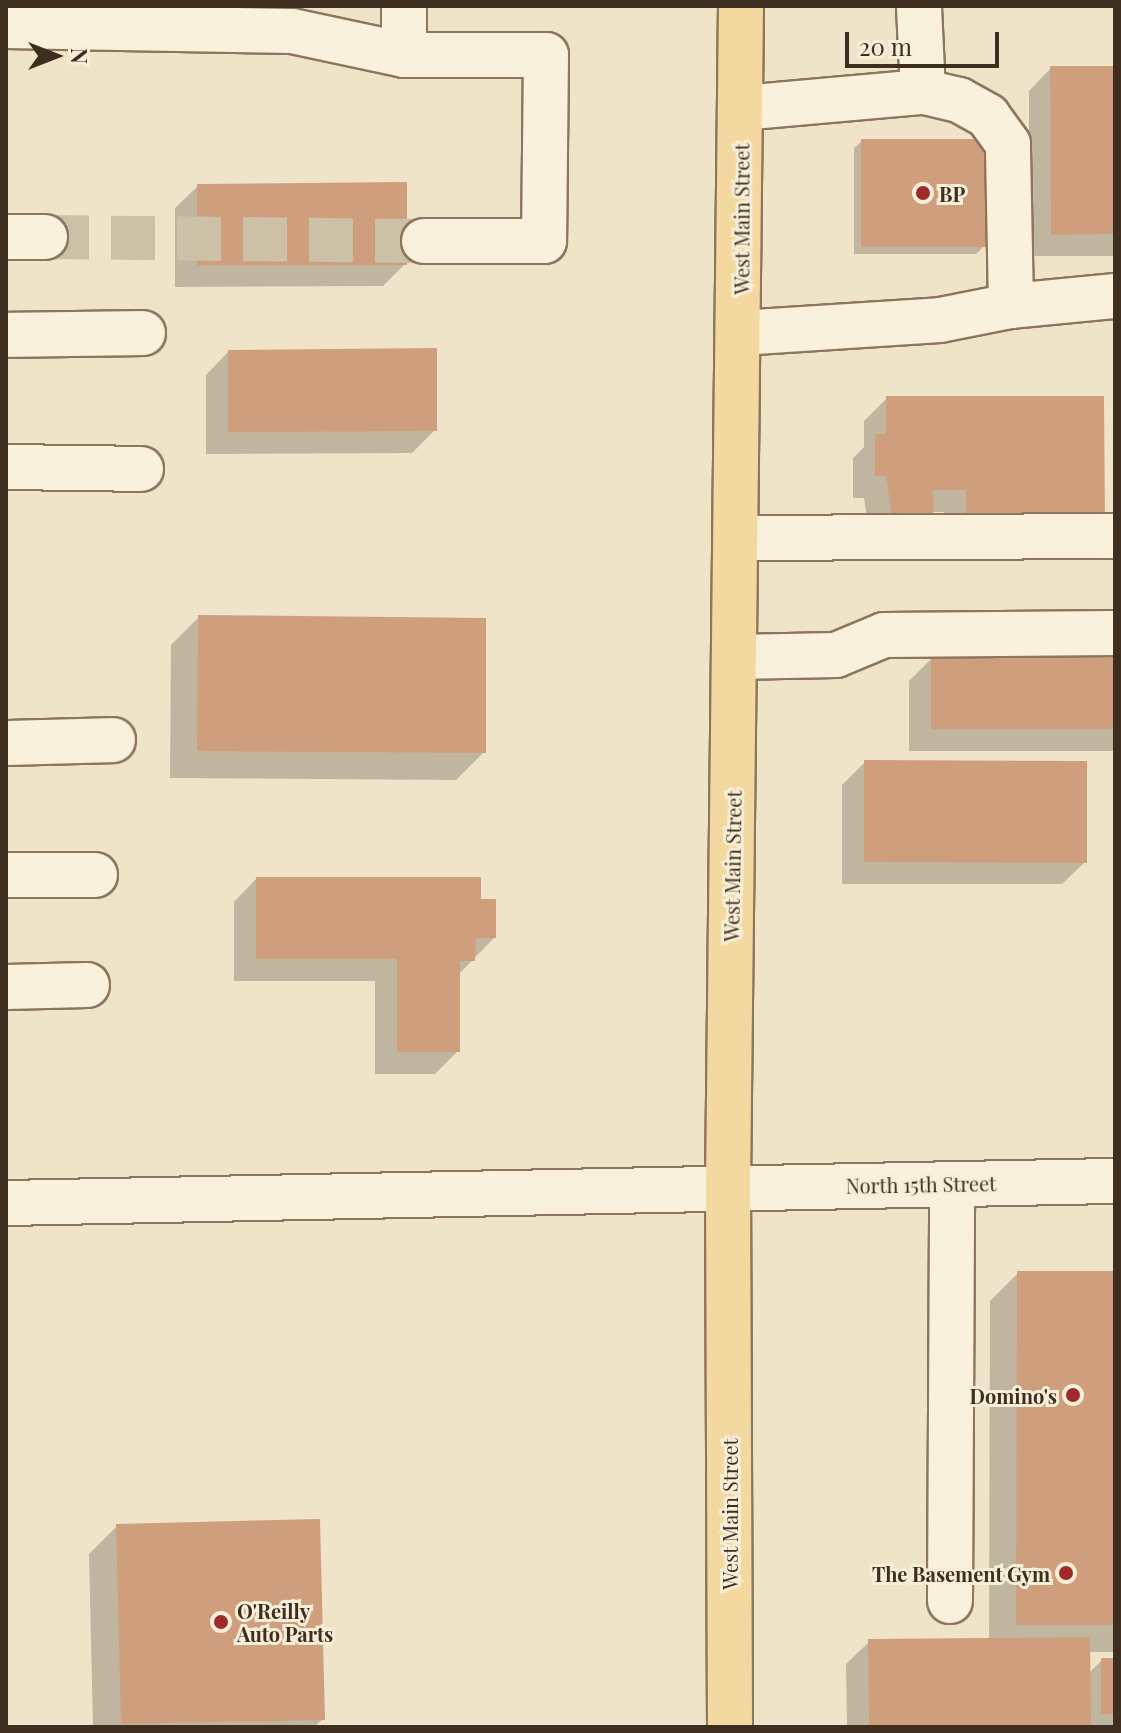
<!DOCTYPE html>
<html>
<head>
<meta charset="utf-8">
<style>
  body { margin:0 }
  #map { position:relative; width:1121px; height:1733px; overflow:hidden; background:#f0e4c8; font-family:"Playfair Display",serif }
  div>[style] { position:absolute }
  .shadow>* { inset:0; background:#0003 }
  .building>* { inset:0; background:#cf9f7d }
  .minor-tunnel>* { height:44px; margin-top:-22px; transform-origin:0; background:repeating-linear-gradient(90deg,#ccc0a6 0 44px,transparent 0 66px) }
  .roads { filter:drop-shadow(2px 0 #8d765c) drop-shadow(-2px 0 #8d765c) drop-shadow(0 2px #8d765c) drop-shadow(0 -2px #8d765c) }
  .minor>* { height:44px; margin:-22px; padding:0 22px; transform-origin:22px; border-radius:22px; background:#faf1dc }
  .major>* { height:44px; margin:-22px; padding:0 22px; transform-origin:22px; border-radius:22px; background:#f3d9a0 }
  .dots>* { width:22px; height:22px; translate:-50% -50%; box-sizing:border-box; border:4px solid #f7eed8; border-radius:50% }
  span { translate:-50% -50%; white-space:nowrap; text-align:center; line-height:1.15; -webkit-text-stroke:6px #f7eed8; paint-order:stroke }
  .poi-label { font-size:20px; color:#3d2e20; font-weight:700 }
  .left { translate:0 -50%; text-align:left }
  .right { translate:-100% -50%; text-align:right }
  .street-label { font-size:20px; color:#3d2e20 }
  .frame { position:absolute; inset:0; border:8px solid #3d2e20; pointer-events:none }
  .north { position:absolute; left:16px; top:16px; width:80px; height:80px; -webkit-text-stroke:6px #f7eed8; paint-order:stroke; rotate:90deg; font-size:22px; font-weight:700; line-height:32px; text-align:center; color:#3d2e20 }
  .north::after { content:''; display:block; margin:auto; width:28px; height:36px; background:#3d2e20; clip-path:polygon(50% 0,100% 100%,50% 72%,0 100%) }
  .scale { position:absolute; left:845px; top:32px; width:154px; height:36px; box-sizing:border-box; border:4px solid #3d2e20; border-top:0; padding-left:10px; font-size:24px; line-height:28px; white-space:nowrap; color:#3d2e20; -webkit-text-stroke:6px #f7eed8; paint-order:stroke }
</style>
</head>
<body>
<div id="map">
  <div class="shadow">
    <i style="clip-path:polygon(1051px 68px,1115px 68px,1115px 256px,1029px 256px,1029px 91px)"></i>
    <i style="clip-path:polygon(862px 141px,984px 246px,976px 254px,854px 254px,854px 148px)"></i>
    <i style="clip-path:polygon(198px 186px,405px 264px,383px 286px,175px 287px,175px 208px)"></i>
    <i style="clip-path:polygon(228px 352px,435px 430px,412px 453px,206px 454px,206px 375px)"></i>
    <i style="clip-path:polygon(887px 398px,1103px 525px,944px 548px,944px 512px,931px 512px,871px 544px,864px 498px,853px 498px,853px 458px,864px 447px,864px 421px)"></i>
    <i style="clip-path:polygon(199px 617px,484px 752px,456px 780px,170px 778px,171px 645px)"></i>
    <i style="clip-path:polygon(932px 658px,1115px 658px,1115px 751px,909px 751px,909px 681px)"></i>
    <i style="clip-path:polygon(865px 762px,1085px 862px,1062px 884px,842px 884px,842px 785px)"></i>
    <i style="clip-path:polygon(256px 879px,479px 901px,494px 938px,458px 975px,458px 1051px,435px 1074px,375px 1074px,375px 981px,234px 981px,234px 902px)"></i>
    <i style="clip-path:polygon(1018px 1273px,1115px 1273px,1115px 1652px,1089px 1652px,1089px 1673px,1102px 1660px,1115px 1660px,1115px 1727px,847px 1727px,846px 1664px,869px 1642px,989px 1640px,990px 1301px)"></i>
    <i style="clip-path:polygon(117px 1526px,323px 1719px,314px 1727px,93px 1727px,89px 1554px)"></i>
  </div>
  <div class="building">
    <i style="clip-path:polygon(1050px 66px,1115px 66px,1115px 234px,1051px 235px)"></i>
    <i style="clip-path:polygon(861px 139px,986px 139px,986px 247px,861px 247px)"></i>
    <i style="clip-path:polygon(407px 182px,407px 265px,197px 265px,197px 184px)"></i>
    <i style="clip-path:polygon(437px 348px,437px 431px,228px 432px,228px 350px)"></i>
    <i style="clip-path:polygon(886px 396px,1104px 396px,1105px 526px,966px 527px,966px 490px,933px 490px,934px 522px,893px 522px,886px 476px,875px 476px,875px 434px,886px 434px)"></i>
    <i style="clip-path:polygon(198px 615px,486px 618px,486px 753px,197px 751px)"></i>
    <i style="clip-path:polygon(931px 656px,1115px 656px,1115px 729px,931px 729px)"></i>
    <i style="clip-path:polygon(864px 760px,1087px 761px,1087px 863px,864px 862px)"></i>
    <i style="clip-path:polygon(256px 877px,481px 877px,481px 899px,496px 899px,496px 938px,476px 938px,475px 961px,460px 961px,460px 1052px,397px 1052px,397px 959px,256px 959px)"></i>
    <i style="clip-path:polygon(1017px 1271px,1115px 1271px,1115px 1625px,1016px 1625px)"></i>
    <i style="clip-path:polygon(320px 1519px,325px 1720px,121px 1724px,116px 1524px)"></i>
    <i style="clip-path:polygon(1090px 1637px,1091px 1727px,869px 1727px,868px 1639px)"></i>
    <i style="clip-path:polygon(1101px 1658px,1115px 1658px,1115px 1714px,1101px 1714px)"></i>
  </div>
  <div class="minor-tunnel">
    <i style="left:45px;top:237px;width:379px;rotate:0.6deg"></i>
  </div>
  <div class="roads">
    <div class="minor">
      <i style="left:404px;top:6px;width:49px;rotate:90deg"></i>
      <i style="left:404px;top:55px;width:142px"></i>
      <i style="left:546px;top:55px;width:186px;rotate:90.6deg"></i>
      <i style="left:544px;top:241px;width:120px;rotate:180deg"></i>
      <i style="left:6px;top:26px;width:286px;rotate:1deg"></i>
      <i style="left:292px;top:31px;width:115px;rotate:12.1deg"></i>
      <i style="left:742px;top:108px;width:182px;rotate:-5.1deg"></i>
      <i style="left:6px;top:237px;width:39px"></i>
      <i style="left:1011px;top:306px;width:104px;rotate:-5.5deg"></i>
      <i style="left:740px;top:333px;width:200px;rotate:-3.7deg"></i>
      <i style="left:940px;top:320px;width:72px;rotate:-11.2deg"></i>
      <i style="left:1011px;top:306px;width:162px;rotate:-91.1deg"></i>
      <i style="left:1008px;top:144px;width:34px;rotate:-126deg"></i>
      <i style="left:988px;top:116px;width:33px;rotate:-151deg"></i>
      <i style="left:959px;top:100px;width:37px;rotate:-167deg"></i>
      <i style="left:923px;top:92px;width:86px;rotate:-92.7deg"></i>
      <i style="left:6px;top:335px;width:137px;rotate:-0.8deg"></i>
      <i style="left:6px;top:467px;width:135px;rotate:0.8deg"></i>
      <i style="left:738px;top:538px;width:377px;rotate:-0.3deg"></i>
      <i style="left:735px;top:657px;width:101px;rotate:-1.1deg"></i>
      <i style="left:836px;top:655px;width:52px;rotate:-22.6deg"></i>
      <i style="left:884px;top:635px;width:231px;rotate:-0.5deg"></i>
      <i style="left:6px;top:743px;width:107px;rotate:-1.6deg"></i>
      <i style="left:6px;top:875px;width:89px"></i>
      <i style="left:6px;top:987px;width:81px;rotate:-1.4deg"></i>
      <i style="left:6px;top:1203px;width:1109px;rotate:-1.14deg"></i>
      <i style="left:950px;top:1601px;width:416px;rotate:-89.7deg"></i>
    </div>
    <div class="major">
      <i style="left:730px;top:1727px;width:540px;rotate:-90.21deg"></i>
      <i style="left:728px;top:1187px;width:1181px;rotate:-89.37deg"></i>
    </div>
  </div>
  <div class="dots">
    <i style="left:923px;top:193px;background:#9e2a2b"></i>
    <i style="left:1073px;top:1395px;background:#9e2a2b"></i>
    <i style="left:1066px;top:1573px;background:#9e2a2b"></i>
    <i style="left:221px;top:1622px;background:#9e2a2b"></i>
  </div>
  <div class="poi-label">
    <span class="left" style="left:939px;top:193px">BP</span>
    <span class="right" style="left:1057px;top:1395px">Domino's</span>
    <span class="right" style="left:1050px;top:1573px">The Basement Gym</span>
    <span class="left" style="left:237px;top:1622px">O'Reilly<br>Auto Parts</span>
  </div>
  <div class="street-label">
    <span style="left:741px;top:219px;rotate:-90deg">West Main Street</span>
    <span style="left:732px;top:866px;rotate:-89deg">West Main Street</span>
    <span style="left:921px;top:1184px;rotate:-1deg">North 15th Street</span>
    <span style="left:729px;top:1514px;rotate:-90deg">West Main Street</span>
  </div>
  <div class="frame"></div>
  <div class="north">N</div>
  <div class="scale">20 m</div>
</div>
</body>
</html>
